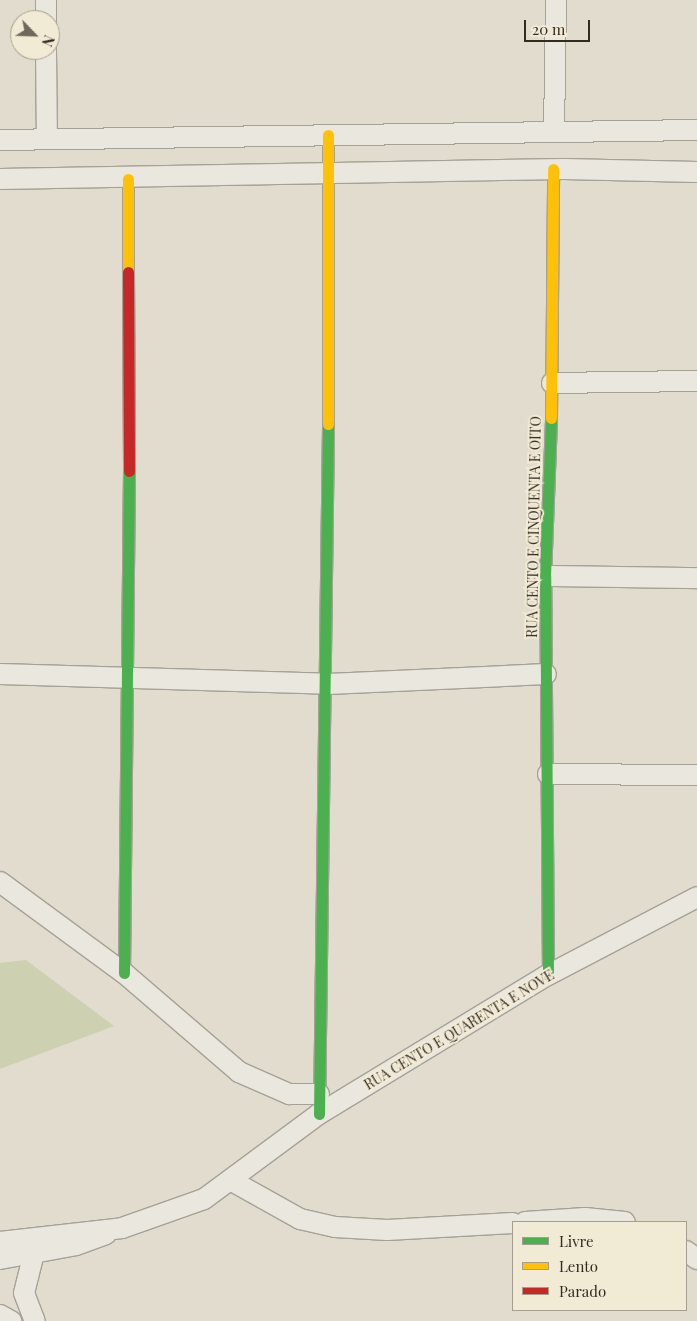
<!DOCTYPE html>
<html>
<head>
<meta charset="utf-8">
<style>
  body { margin:0 }
  #map { position:relative; width:697px; height:1321px; overflow:hidden; background:#e1dcce; font-family:"Playfair Display",serif }
  div>[style] { position:absolute }
  .green>* { inset:0; background:#ced0b2 }
  .roads { filter:drop-shadow(1px 0 #a6a197) drop-shadow(-1px 0 #a6a197) drop-shadow(0 1px #a6a197) drop-shadow(0 -1px #a6a197) }
  .street>* { height:20px; margin:-10px; padding:0 10px; transform-origin:10px; border-radius:10px; background:#eae7df }
  .fast>* { height:11px; margin:-5.5px; padding:0 5.5px; transform-origin:5.5px; border-radius:5.5px; background:#4caf50 }
  .slow>* { height:11px; margin:-5.5px; padding:0 5.5px; transform-origin:5.5px; border-radius:5.5px; background:#ffc107 }
  .jam>* { height:11px; margin:-5.5px; padding:0 5.5px; transform-origin:5.5px; border-radius:5.5px; background:#c62828 }
  span { translate:-50% -50%; white-space:nowrap; text-align:center; line-height:1.15; -webkit-text-stroke:4px #f1ead5; paint-order:stroke }
  .street-label { font-size:14px; color:#342a20 }
  .legend { position:absolute; left:512px; top:1221px; width:175px; height:90px; box-sizing:border-box; background:#f1ead5; border:1px solid #a59d8d; margin:0; padding:6px 9px; list-style:none; font-size:15px; color:#342a20 }
  .legend li { display:flex; align-items:center; gap:10px; height:25px }
  .legend b { width:25px; border:1px solid #a59d8d }
  .north { position:absolute; left:10px; top:10px; width:50px; height:50px; box-sizing:border-box; background:#f1ead5; border:1px solid #a59d8d; border-radius:50%; rotate:114deg; font-size:14px; font-weight:700; line-height:20px; text-align:center; color:#342a20 }
  .north::after { content:''; display:block; margin:auto; width:18px; height:22px; background:#71685d; clip-path:polygon(50% 0,100% 100%,50% 72%,0 100%) }
  .scale { position:absolute; left:524px; top:20px; width:66px; height:22px; box-sizing:border-box; border:2px solid #342a20; border-top:0; padding-left:6px; font-size:15px; line-height:18px; white-space:nowrap; color:#342a20; -webkit-text-stroke:4px #f1ead5; paint-order:stroke }
</style>
</head>
<body>
<div id="map">
  <div class="green">
    <i style="clip-path:polygon(26px 960px,114px 1026px,0 1069px,0 963px)"></i>
  </div>
  <div class="roads">
    <div class="street">
      <i style="left:46px;top:0;width:20px;rotate:90deg"></i>
      <i style="left:46px;top:50px;width:89px;rotate:89.4deg"></i>
      <i style="left:554px;top:132px;width:132px;rotate:-89.1deg"></i>
      <i style="left:0;top:140px;width:697px;rotate:-0.82deg"></i>
      <i style="left:0;top:179px;width:564px;rotate:-1.02deg"></i>
      <i style="left:564px;top:169px;width:133px;rotate:1.3deg"></i>
      <i style="left:552px;top:383px;width:145px;rotate:-0.8deg"></i>
      <i style="left:545px;top:576px;width:152px;rotate:0.8deg"></i>
      <i style="left:0;top:674px;width:328px;rotate:1.7deg"></i>
      <i style="left:328px;top:684px;width:218px;rotate:-2.6deg"></i>
      <i style="left:548px;top:774px;width:149px;rotate:0.4deg"></i>
      <i style="left:0;top:882px;width:154px;rotate:36.3deg"></i>
      <i style="left:124px;top:973px;width:152px;rotate:40.7deg"></i>
      <i style="left:239px;top:1072px;width:55px;rotate:23.7deg"></i>
      <i style="left:289px;top:1094px;width:30px"></i>
      <i style="left:232px;top:1181px;width:78px;rotate:29.2deg"></i>
      <i style="left:300px;top:1219px;width:36px;rotate:13deg"></i>
      <i style="left:335px;top:1227px;width:52px;rotate:3.3deg"></i>
      <i style="left:387px;top:1230px;width:126px;rotate:-3.2deg"></i>
      <i style="left:525px;top:1222px;width:60px;rotate:-3.8deg"></i>
      <i style="left:585px;top:1218px;width:40px;rotate:5.7deg"></i>
      <i style="left:0;top:1242px;width:123px;rotate:-6.5deg"></i>
      <i style="left:122px;top:1228px;width:87px;rotate:-19.5deg"></i>
      <i style="left:204px;top:1199px;width:143px;rotate:-36.5deg"></i>
      <i style="left:319px;top:1114px;width:268px;rotate:-31.3deg"></i>
      <i style="left:548px;top:975px;width:168px;rotate:-27.6deg"></i>
      <i style="left:686px;top:1251px;width:14px;rotate:36deg"></i>
      <i style="left:34px;top:1253px;width:41px;rotate:104deg"></i>
      <i style="left:24px;top:1293px;width:30px;rotate:69deg"></i>
      <i style="left:0;top:1259px;width:77px;rotate:-10.4deg"></i>
      <i style="left:76px;top:1245px;width:32px;rotate:-20deg"></i>
      <i style="left:0;top:1315px;width:13px;rotate:29deg"></i>
    </div>
    <div class="fast">
      <i style="left:124px;top:973px;width:502px;rotate:-89.43deg"></i>
      <i style="left:548px;top:975px;width:399px;rotate:-90.4deg"></i>
      <i style="left:545px;top:576px;width:158px;rotate:-87.8deg"></i>
      <i style="left:319px;top:1114px;width:690px;rotate:-89.25deg"></i>
    </div>
    <div class="slow">
      <i style="left:328px;top:135px;width:289px;rotate:90deg"></i>
      <i style="left:128px;top:179px;width:93px;rotate:90deg"></i>
      <i style="left:551px;top:418px;width:249px;rotate:-89.5deg"></i>
    </div>
    <div class="jam">
      <i style="left:128px;top:272px;width:199px;rotate:89.7deg"></i>
    </div>
  </div>
  <div class="street-label">
    <span style="left:534px;top:527px;rotate:-89deg">RUA CENTO E CINQUENTA E OITO</span>
    <span style="left:459px;top:1030px;rotate:-31deg">RUA CENTO E QUARENTA E NOVE</span>
  </div>
  <ul class="legend">
  <li><b style="height:6px;background:#4caf50"></b>Livre</li>
  <li><b style="height:6px;background:#ffc107"></b>Lento</li>
  <li><b style="height:6px;background:#c62828"></b>Parado</li>
  </ul>
  <div class="north">N</div>
  <div class="scale">20 m</div>
</div>
</body>
</html>
